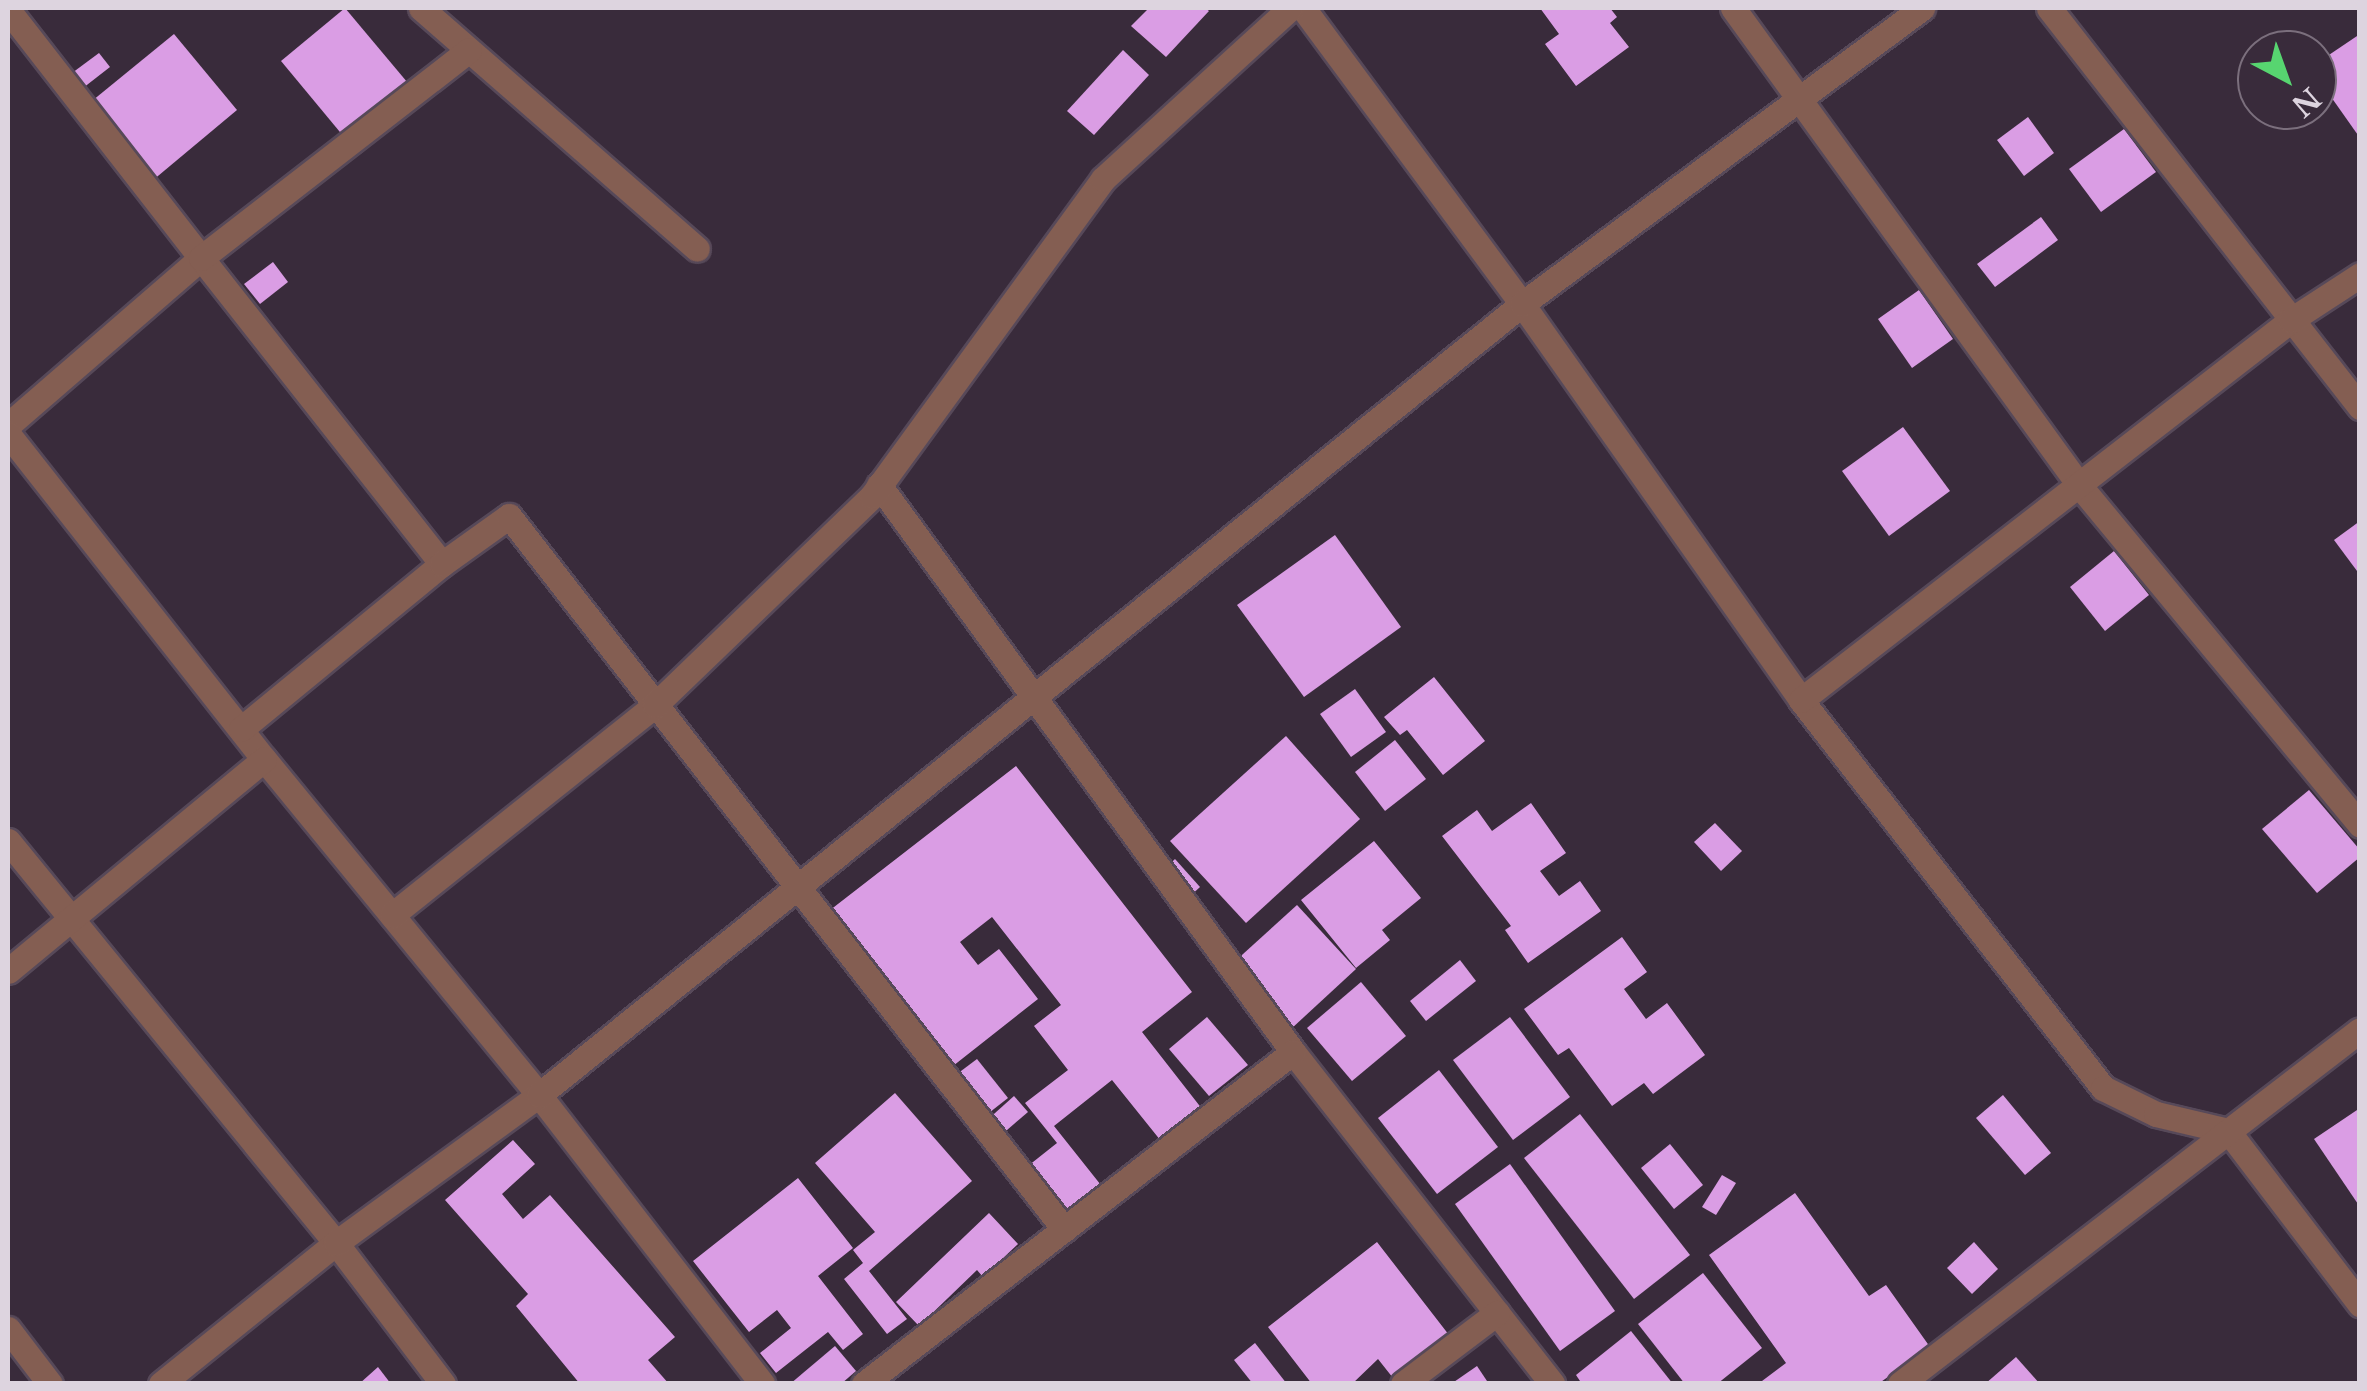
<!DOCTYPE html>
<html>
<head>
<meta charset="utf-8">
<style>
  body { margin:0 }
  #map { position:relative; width:2367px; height:1391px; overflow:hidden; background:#392b3b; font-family:"Libre Baskerville",serif }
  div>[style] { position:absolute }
  .building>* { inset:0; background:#da9de4 }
  .roads { filter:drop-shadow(2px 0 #574959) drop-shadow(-2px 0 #574959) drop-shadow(0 2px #574959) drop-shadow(0 -2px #574959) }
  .minor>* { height:25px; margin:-12.5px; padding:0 12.5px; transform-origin:12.5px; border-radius:12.5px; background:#845e52 }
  span { translate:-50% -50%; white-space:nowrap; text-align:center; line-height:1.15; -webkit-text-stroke:10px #392b3b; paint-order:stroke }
  .frame { position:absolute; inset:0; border:10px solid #ddd4df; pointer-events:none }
  .north { position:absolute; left:2237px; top:30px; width:100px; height:100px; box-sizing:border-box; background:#392b3b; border:2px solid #7b6f7d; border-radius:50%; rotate:139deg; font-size:28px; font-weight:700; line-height:40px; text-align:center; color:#ddd4df }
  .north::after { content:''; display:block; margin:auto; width:35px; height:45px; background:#57d570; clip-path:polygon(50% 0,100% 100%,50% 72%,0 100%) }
</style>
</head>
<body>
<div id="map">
  <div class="building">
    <i style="clip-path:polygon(345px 8px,423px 101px,359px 155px,281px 61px)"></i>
    <i style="clip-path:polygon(1149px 8px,1205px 8px,1209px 11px,1166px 57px,1131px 26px)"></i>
    <i style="clip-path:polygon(1540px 8px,1610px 8px,1617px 17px,1610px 23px,1629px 47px,1576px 86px,1545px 44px,1559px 34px)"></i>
    <i style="clip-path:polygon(174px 34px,237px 110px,140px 191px,76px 114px)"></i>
    <i style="clip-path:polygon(2360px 34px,2360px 138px,2317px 77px,2317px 63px)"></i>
    <i style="clip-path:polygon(1123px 50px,1149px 75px,1094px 135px,1067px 111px)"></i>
    <i style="clip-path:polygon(99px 53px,110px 67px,83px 88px,72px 73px)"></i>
    <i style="clip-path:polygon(2028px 117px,2054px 153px,2024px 176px,1997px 140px)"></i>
    <i style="clip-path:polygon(2124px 129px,2156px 172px,2101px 212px,2069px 169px)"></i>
    <i style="clip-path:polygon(2041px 217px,2058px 240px,1995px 287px,1977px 264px)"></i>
    <i style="clip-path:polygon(273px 262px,288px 282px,260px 304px,244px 284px)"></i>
    <i style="clip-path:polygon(1919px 290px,1953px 339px,1912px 368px,1878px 319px)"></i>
    <i style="clip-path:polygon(1903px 427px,1950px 491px,1889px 536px,1842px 471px)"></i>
    <i style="clip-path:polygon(2360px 521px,2360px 575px,2334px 540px)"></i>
    <i style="clip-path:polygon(1335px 535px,1401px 627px,1304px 697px,1237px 605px)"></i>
    <i style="clip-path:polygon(2114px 551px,2149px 595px,2105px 631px,2070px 587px)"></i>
    <i style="clip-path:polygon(1434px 677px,1485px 741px,1443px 775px,1407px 730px,1400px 735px,1384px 717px)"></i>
    <i style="clip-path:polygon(1355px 689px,1386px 732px,1351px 757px,1320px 714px)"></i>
    <i style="clip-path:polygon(1286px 736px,1360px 819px,1246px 923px,1170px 841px)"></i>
    <i style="clip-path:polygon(1395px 740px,1426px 779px,1385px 811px,1355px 772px)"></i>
    <i style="clip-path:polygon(1016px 766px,1192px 992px,1142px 1032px,1206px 1114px,1165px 1146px,1112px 1080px,1054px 1126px,1112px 1199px,1062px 1239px,1014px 1177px,1057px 1143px,1025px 1103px,1068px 1070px,1034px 1026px,1061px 1005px,992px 917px,960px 942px,978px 965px,999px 949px,1038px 999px,939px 1077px,816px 921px)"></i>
    <i style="clip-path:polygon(2309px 790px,2360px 850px,2360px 857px,2317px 893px,2262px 829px)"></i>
    <i style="clip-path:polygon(1531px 803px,1566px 853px,1540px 871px,1559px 896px,1580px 881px,1601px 911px,1528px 963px,1505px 930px,1511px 926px,1442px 836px,1477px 810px,1492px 831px)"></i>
    <i style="clip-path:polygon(1715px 823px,1742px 851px,1721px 871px,1694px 842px)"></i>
    <i style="clip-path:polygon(1374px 841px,1421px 898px,1382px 930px,1390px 940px,1356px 968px,1301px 900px)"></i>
    <i style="clip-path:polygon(1175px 859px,1200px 887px,1176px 909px,1151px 881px)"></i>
    <i style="clip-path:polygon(1297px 905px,1356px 969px,1291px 1029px,1232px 964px)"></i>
    <i style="clip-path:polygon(1622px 937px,1647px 972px,1624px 989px,1646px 1019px,1667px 1003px,1705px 1055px,1653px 1094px,1644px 1083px,1612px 1106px,1569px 1048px,1558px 1055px,1524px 1009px)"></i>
    <i style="clip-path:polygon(1460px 960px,1476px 981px,1426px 1021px,1410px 1001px)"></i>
    <i style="clip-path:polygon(1361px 982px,1406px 1036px,1352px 1081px,1307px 1028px)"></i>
    <i style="clip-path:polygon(1207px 1017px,1248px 1065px,1209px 1096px,1169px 1049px)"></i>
    <i style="clip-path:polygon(1510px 1017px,1570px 1097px,1513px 1140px,1453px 1060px)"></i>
    <i style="clip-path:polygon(977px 1059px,1008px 1098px,985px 1116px,953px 1077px)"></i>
    <i style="clip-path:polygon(1439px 1070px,1498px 1147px,1437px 1194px,1378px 1118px)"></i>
    <i style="clip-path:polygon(895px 1093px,972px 1181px,869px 1271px,907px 1319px,887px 1334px,844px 1279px,863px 1263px,853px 1250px,875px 1232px,815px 1163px)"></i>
    <i style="clip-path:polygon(2003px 1095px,2051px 1153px,2025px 1175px,1976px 1118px)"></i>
    <i style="clip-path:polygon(1014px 1096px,1028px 1112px,999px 1137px,985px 1122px)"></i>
    <i style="clip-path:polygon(2360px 1108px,2360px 1207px,2314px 1139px)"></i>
    <i style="clip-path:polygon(1580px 1114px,1690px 1255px,1634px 1299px,1524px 1158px)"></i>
    <i style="clip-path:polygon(513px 1140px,535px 1164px,502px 1194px,523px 1219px,550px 1195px,675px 1337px,648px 1360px,669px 1384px,580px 1384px,516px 1306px,528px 1294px,445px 1200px)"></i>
    <i style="clip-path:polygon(1670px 1144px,1703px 1185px,1674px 1209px,1641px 1168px)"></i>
    <i style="clip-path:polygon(1510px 1164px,1615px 1311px,1560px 1351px,1455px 1204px)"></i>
    <i style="clip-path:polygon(1722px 1175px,1736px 1183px,1716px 1215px,1702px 1207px)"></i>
    <i style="clip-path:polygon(798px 1178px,853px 1248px,818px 1276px,863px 1334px,843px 1350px,828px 1332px,776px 1373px,760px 1353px,791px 1328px,777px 1310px,749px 1332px,693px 1261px)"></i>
    <i style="clip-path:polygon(1795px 1193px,1869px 1296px,1886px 1285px,1930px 1347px,1878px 1384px,1758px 1384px,1786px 1363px,1709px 1255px)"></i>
    <i style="clip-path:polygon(989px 1213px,1018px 1244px,983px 1277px,977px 1270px,919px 1326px,896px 1302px)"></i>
    <i style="clip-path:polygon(1377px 1242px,1449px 1335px,1393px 1378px,1378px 1359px,1352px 1384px,1312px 1384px,1268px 1327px)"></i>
    <i style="clip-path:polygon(1974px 1242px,1998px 1269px,1972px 1294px,1947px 1268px)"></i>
    <i style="clip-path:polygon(1703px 1273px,1762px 1348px,1717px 1384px,1685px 1384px,1638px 1324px)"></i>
    <i style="clip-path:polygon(1631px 1331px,1673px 1384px,1582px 1384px,1576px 1375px)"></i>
    <i style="clip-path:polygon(1255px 1343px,1287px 1384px,1253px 1384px,1234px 1360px)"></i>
    <i style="clip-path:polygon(835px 1346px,856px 1371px,841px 1384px,790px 1384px)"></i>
    <i style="clip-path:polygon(2016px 1357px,2040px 1384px,1985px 1384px)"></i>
    <i style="clip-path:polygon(1477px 1366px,1489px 1384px,1451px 1384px)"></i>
    <i style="clip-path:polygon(378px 1367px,391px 1384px,359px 1384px)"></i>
  </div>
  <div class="roads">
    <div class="minor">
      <i style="left:421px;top:8px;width:366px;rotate:41.1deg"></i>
      <i style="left:1303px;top:8px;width:368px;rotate:53.5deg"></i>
      <i style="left:1522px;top:304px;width:484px;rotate:54.8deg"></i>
      <i style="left:1801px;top:700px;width:492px;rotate:52.1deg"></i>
      <i style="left:2103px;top:1088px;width:59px;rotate:26.1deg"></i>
      <i style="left:2156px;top:1114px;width:74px;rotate:13.3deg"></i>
      <i style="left:2228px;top:1131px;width:218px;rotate:52.7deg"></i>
      <i style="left:1733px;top:8px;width:589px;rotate:54.04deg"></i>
      <i style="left:2079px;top:485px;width:441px;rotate:50.4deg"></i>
      <i style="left:2049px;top:8px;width:506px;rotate:52.07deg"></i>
      <i style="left:8px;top:10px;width:314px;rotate:52.1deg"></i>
      <i style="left:201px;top:258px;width:255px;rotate:139.1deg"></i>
      <i style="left:8px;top:434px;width:414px;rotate:51.8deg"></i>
      <i style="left:264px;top:759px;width:434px;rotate:50.7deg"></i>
      <i style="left:539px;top:1095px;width:365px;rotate:52.3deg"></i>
      <i style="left:879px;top:485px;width:702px;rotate:53.86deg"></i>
      <i style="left:1293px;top:1052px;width:421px;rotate:52deg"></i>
      <i style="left:442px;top:564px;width:390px;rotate:-128.2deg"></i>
      <i style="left:201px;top:258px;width:339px;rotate:-37.8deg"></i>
      <i style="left:1801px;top:700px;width:620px;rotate:-37.79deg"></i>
      <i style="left:2291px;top:320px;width:82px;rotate:-33.1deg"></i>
      <i style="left:241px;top:729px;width:260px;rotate:-39.4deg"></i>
      <i style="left:442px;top:564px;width:82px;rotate:-35.6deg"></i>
      <i style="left:509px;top:516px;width:904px;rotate:52.1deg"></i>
      <i style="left:8px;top:841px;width:519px;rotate:50.79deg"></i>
      <i style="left:336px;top:1243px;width:177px;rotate:52.8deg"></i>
      <i style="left:392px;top:915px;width:337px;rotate:-38.6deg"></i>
      <i style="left:655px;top:705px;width:301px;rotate:-43.9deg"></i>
      <i style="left:872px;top:496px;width:392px;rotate:-53.9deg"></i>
      <i style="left:1103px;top:179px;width:253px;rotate:-42.4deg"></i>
      <i style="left:8px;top:971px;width:332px;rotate:-39.6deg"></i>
      <i style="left:8px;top:1329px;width:69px;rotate:52.6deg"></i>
      <i style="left:161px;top:1384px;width:225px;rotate:-38.9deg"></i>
      <i style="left:336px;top:1243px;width:251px;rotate:-36.1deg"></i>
      <i style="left:539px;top:1095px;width:1262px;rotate:-38.82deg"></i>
      <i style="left:1522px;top:304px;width:498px;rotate:-36.5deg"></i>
      <i style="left:864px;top:1384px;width:542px;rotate:-37.74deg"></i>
      <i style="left:1403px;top:1384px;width:118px;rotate:-37.1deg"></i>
      <i style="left:1900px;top:1384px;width:580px;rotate:-37.58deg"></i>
    </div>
  </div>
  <div class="frame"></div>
  <div class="north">N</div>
</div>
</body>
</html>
